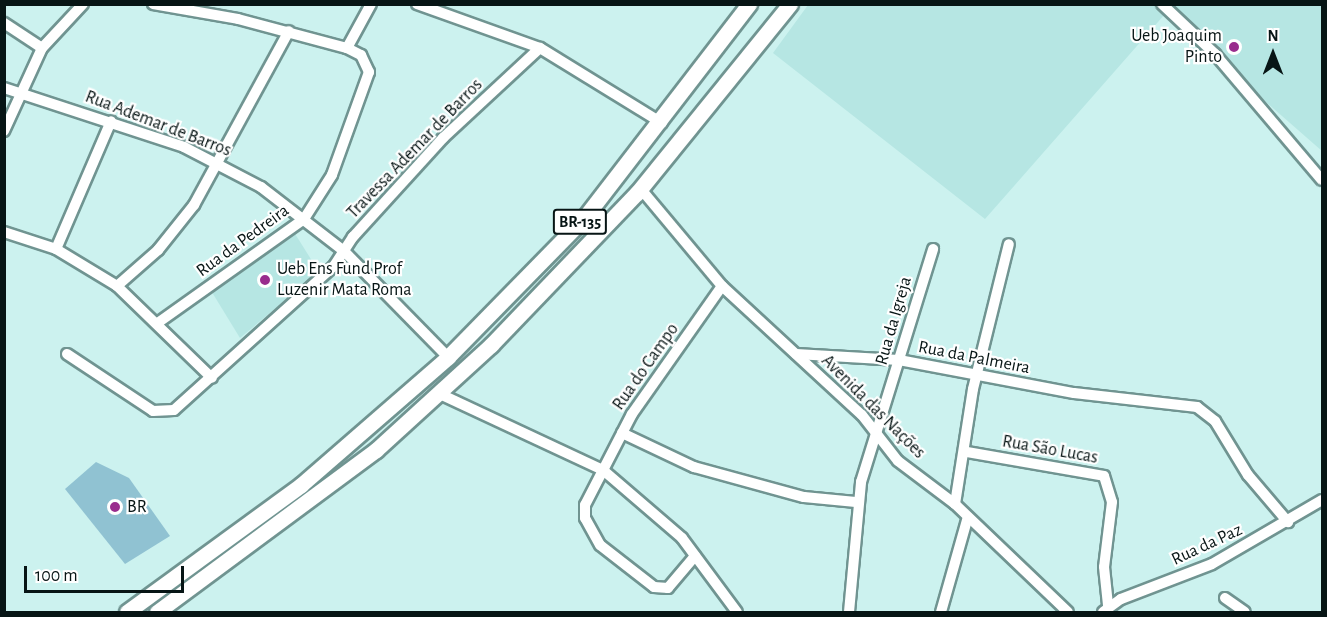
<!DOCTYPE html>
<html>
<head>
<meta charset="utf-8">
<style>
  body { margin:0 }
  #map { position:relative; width:1327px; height:617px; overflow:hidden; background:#ccf2ef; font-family:"Alegreya Sans",sans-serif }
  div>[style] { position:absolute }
  .built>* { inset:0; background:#b6e6e3 }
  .building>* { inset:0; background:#90c2d2 }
  .roads { filter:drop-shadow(2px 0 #709491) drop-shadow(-2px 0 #709491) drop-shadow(0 2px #709491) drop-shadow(0 -2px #709491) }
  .minor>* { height:10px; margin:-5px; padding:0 5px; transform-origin:5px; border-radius:5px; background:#fff }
  .highway>* { height:15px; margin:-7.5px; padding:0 7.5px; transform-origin:7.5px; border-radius:7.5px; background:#fff }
  .dots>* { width:16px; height:16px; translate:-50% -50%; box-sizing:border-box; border:3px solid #fff; border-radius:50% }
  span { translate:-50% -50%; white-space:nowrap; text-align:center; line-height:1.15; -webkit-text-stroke:4.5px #fff; paint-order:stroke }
  .shield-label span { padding:2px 4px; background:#fff; border:2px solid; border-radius:4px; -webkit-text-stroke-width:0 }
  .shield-label { font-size:16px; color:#071515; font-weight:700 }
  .poi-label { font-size:18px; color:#071515 }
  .right { translate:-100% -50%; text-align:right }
  .left { translate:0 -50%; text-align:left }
  .street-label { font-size:18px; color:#071515 }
  .frame { position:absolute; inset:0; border:6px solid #071515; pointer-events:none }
  .north { position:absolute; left:1243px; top:24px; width:60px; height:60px; -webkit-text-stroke:4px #fff; paint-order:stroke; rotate:0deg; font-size:16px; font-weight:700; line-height:24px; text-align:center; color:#071515 }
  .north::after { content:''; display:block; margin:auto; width:21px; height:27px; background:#071515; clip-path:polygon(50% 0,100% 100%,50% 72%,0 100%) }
  .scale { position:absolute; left:24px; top:566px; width:160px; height:27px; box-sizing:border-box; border:3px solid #071515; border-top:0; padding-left:8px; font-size:18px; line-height:21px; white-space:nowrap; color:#071515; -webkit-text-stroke:4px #fff; paint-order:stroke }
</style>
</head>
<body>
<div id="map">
  <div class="built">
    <i style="clip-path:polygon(808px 5px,1322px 5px,1322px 151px,1165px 14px,985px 219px,773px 53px)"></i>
    <i style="clip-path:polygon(292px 229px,319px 272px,240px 338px,210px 289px)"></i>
  </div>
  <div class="building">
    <i style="clip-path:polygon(96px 462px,129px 478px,170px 536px,125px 564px,65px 489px)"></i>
  </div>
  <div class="roads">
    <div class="minor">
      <i style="left:153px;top:4px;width:86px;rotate:10deg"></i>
      <i style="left:238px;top:19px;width:113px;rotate:14.9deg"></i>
      <i style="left:347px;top:48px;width:16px;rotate:27deg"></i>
      <i style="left:361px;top:55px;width:19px;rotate:65deg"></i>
      <i style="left:369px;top:72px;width:109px;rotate:109.8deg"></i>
      <i style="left:332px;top:175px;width:52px;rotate:122.5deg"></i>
      <i style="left:304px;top:219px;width:178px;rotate:144.6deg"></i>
      <i style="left:417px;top:4px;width:131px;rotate:19.7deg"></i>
      <i style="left:540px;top:48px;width:143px;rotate:31.6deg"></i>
      <i style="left:1162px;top:4px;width:73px;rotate:43.3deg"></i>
      <i style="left:1215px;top:54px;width:165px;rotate:49.7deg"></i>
      <i style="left:4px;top:23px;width:45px;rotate:33.3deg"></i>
      <i style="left:347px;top:48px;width:50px;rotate:-61.4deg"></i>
      <i style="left:4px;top:88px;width:189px;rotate:18.1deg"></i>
      <i style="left:184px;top:147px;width:87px;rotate:27.5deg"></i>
      <i style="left:261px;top:187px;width:106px;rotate:37.7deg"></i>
      <i style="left:345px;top:252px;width:147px;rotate:45.6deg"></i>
      <i style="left:4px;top:131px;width:91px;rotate:-65.4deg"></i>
      <i style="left:42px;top:48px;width:60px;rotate:-47deg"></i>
      <i style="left:640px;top:188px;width:128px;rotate:50.1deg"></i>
      <i style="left:722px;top:286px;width:190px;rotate:42.7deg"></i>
      <i style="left:862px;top:415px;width:58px;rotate:52deg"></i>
      <i style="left:898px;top:461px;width:71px;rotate:37deg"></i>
      <i style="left:955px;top:504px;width:156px;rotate:43.7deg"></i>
      <i style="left:4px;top:232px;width:55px;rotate:18.1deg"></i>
      <i style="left:56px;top:249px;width:71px;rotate:31.2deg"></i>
      <i style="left:117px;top:286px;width:132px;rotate:44.1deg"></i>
      <i style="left:56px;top:249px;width:139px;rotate:-66.7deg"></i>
      <i style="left:117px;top:286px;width:55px;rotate:-41.3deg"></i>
      <i style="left:158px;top:250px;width:58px;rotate:-51.3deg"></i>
      <i style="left:194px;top:205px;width:198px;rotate:-61.4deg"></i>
      <i style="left:67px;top:354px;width:103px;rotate:33.5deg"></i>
      <i style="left:153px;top:411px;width:21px;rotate:-3deg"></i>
      <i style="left:174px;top:410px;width:215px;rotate:-42deg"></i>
      <i style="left:334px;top:266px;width:35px;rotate:-57deg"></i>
      <i style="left:353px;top:237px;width:134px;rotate:-47.7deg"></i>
      <i style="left:443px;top:138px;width:132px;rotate:-42.9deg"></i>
      <i style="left:796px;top:354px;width:103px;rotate:3.3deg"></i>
      <i style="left:899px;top:360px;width:178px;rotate:10.7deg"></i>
      <i style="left:1074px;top:393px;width:124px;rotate:6.5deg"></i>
      <i style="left:1197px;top:407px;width:23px;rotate:38deg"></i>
      <i style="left:1215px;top:421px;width:63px;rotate:58.6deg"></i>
      <i style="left:1248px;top:475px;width:62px;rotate:49.6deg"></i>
      <i style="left:440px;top:394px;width:180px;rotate:25deg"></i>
      <i style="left:603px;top:470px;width:104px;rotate:40.7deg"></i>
      <i style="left:682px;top:538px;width:92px;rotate:53.4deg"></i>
      <i style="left:622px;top:433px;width:80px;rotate:25.3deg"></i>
      <i style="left:694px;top:467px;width:114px;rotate:15.3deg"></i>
      <i style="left:804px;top:497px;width:52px;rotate:5.5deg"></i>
      <i style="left:967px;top:452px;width:139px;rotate:9.9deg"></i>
      <i style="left:1104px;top:476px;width:27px;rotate:73deg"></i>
      <i style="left:1112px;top:502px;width:65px;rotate:97deg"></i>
      <i style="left:1104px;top:567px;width:39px;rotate:84deg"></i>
      <i style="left:955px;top:504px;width:116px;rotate:-81.1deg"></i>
      <i style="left:973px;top:389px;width:149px;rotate:-76.1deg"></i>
      <i style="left:695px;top:556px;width:42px;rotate:130.2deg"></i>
      <i style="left:668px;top:588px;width:14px;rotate:-176deg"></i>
      <i style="left:654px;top:587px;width:68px;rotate:-142.1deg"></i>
      <i style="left:600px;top:545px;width:31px;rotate:-119deg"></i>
      <i style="left:585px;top:518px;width:13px;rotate:-90deg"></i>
      <i style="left:585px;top:505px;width:102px;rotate:-62.7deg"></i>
      <i style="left:632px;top:414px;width:156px;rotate:-54.9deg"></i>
      <i style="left:1225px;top:598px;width:24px;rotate:35deg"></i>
      <i style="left:849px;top:612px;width:131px;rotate:-84.7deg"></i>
      <i style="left:861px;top:482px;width:244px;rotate:-72.8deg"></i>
      <i style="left:941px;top:612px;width:96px;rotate:-74.2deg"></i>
      <i style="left:1103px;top:612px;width:22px;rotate:-36deg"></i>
      <i style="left:1121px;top:599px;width:97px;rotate:-21deg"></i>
      <i style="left:1212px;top:564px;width:127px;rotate:-30.2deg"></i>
    </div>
    <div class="highway">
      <i style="left:127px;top:612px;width:215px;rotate:-36.1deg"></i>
      <i style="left:301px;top:485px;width:195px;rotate:-41deg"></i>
      <i style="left:448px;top:357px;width:196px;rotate:-45.6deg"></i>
      <i style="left:585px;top:217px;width:269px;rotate:-52.4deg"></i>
      <i style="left:157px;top:612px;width:272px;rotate:-36.5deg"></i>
      <i style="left:376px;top:450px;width:156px;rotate:-42.4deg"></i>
      <i style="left:491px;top:345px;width:211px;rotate:-46.2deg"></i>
      <i style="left:637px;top:193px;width:243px;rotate:-51deg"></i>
    </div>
  </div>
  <div class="dots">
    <i style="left:1234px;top:47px;background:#992c8d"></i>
    <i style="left:265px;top:280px;background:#992c8d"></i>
    <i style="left:115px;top:507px;background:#992c8d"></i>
  </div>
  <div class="shield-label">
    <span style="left:580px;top:222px">BR-135</span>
  </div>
  <div class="poi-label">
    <span class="right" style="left:1222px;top:47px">Ueb Joaquim<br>Pinto</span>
    <span class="left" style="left:277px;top:280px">Ueb Ens Fund Prof<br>Luzenir Mata Roma</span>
    <span class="left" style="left:127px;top:507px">BR</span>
  </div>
  <div class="street-label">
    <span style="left:158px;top:124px;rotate:21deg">Rua Ademar de Barros</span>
    <span style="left:415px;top:149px;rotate:-46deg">Travessa Ademar de Barros</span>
    <span style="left:243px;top:241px;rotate:-36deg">Rua da Pedreira</span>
    <span style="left:894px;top:321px;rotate:-74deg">Rua da Igreja</span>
    <span style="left:974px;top:358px;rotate:11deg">Rua da Palmeira</span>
    <span style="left:646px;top:367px;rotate:-55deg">Rua do Campo</span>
    <span style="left:873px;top:407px;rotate:45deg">Avenida das Nações</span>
    <span style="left:1050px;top:450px;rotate:10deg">Rua São Lucas</span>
    <span style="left:1207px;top:545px;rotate:-25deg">Rua da Paz</span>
  </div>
  <div class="frame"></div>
  <div class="north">N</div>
  <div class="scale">100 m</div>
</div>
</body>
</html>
